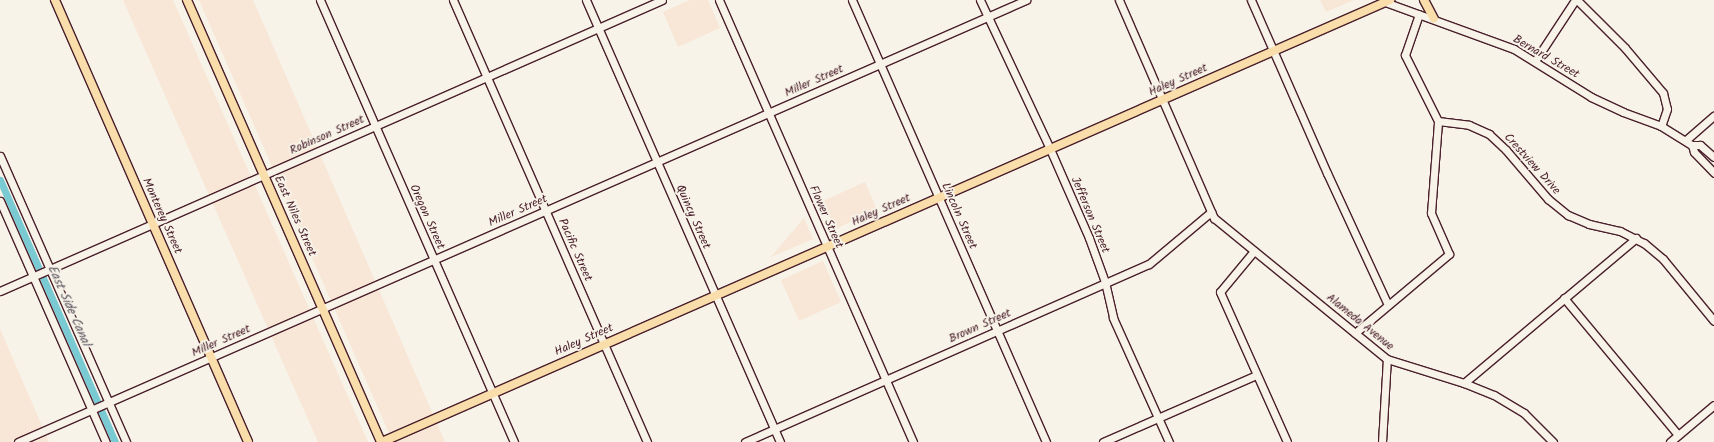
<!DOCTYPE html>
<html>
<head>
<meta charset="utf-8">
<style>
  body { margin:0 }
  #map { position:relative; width:1714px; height:442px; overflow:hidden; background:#f7f3e8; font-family:Kalam,sans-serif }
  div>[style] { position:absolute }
  .built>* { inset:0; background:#f8e6d6 }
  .canal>* { height:7px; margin:-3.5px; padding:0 3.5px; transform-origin:3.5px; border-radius:3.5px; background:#79cad2 }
  .roads { filter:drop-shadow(1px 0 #4a1f2b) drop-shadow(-1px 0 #4a1f2b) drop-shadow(0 1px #4a1f2b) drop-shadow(0 -1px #4a1f2b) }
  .minor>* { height:7px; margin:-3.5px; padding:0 3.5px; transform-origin:3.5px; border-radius:3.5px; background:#f7f3e8 }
  .major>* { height:8px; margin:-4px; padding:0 4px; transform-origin:4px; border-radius:4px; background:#f9deab }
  span { translate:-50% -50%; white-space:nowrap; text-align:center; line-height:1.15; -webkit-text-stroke:4px #f7f3e8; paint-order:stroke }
  .street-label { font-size:12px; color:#4a1f2b }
  .water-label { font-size:13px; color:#58525d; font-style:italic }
</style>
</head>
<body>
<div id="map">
  <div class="built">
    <i style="clip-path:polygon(123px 0,173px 0,368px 442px,318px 442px)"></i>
    <i style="clip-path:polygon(199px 0,253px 0,445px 442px,393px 442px)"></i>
    <i style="clip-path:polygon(690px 0,708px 0,720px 28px,678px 47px,663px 12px)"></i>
    <i style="clip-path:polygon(1320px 0,1354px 0,1326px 12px)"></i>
    <i style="clip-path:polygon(865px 182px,877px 210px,835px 229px,823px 201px)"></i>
    <i style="clip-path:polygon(804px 218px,813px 239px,771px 257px)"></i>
    <i style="clip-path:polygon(823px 261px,841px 302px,799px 321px,781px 280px)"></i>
    <i style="clip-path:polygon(0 329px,49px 442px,0 442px)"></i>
  </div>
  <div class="canal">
    <i style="left:0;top:180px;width:286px;rotate:66.3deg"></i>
  </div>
  <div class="roads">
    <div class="minor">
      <i style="left:320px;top:0;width:483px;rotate:66.3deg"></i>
      <i style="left:453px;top:0;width:483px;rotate:66.3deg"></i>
      <i style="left:586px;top:0;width:483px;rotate:66.3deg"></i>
      <i style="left:719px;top:0;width:483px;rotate:66.3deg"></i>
      <i style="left:852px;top:0;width:483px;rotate:66.3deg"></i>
      <i style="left:980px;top:0;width:165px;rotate:64.8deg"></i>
      <i style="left:1050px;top:149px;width:97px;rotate:66.3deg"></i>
      <i style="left:1089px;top:238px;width:47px;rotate:70deg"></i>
      <i style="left:1105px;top:282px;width:37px;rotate:77deg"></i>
      <i style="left:1113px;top:318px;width:136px;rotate:65.7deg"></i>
      <i style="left:1119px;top:0;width:238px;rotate:66.5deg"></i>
      <i style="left:1214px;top:218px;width:223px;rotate:39.2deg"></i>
      <i style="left:1387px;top:359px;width:81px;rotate:17.3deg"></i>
      <i style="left:1464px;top:383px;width:32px;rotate:22deg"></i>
      <i style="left:1494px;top:395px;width:35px;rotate:31deg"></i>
      <i style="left:1524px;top:413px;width:41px;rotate:45deg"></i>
      <i style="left:1251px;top:0;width:189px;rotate:66.3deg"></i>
      <i style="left:1327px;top:173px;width:145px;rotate:65.2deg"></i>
      <i style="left:1385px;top:0;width:2px;rotate:90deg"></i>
      <i style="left:1385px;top:2px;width:137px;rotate:20deg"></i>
      <i style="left:1514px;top:49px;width:91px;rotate:31.9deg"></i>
      <i style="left:1591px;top:97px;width:35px;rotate:25deg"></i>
      <i style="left:1623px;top:112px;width:40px;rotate:20.2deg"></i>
      <i style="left:1661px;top:126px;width:36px;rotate:32deg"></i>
      <i style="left:1692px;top:145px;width:8px"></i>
      <i style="left:1700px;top:145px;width:18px;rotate:41deg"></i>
      <i style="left:1577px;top:0;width:68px;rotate:45deg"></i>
      <i style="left:1625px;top:48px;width:59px;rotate:49.8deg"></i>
      <i style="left:1663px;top:93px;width:16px;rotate:76deg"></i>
      <i style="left:1667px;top:109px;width:18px;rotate:109deg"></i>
      <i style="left:1535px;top:61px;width:73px;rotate:-56.7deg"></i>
      <i style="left:1438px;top:121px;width:31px;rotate:7deg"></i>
      <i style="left:1469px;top:125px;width:22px;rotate:24deg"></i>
      <i style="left:1489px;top:134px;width:23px;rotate:43deg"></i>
      <i style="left:1506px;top:150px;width:65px;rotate:49.4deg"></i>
      <i style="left:1548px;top:199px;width:26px;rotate:39deg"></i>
      <i style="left:1568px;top:215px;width:23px;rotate:23deg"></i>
      <i style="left:1589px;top:224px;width:32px;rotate:13deg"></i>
      <i style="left:1620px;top:231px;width:27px;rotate:27deg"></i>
      <i style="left:1644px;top:243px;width:25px;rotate:40deg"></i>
      <i style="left:1663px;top:259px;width:80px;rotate:50.6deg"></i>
      <i style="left:1686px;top:140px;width:37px;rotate:-41deg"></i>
      <i style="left:1692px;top:145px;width:7px;rotate:74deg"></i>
      <i style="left:1694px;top:152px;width:29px;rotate:46deg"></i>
      <i style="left:0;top:156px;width:313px;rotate:66.2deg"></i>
      <i style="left:0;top:201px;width:263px;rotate:66.3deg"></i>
      <i style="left:1254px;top:251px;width:53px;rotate:129.7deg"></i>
      <i style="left:1220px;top:292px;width:164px;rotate:65.9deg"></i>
      <i style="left:0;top:291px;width:723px;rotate:-23.73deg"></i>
      <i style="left:1564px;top:298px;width:178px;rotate:50.2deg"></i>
      <i style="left:1355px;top:333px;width:123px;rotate:-40deg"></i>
      <i style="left:1449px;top:254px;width:45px;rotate:-113.7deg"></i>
      <i style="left:1431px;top:213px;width:92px;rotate:-85.6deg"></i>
      <i style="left:1438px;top:121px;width:74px;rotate:-116.6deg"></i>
      <i style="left:1405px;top:55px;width:43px;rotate:-71.1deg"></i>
      <i style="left:1464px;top:383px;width:225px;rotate:-40.1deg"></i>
      <i style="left:18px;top:442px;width:1101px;rotate:-23.68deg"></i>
      <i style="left:745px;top:442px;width:441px;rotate:-23.8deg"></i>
      <i style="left:1149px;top:264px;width:81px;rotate:-40deg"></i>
      <i style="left:1103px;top:442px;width:167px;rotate:-23.6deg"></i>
      <i style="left:1382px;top:442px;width:83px;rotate:-86.6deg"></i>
      <i style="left:1670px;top:442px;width:57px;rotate:-40.1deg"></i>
    </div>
    <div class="major">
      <i style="left:55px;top:0;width:482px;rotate:66.4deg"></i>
      <i style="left:187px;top:0;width:483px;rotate:66.3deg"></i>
      <i style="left:1424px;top:0;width:21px;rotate:62deg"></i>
      <i style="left:382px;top:442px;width:1101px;rotate:-23.68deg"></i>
    </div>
  </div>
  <div class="street-label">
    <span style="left:1546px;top:57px;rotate:30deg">Bernard Street</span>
    <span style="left:1178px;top:80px;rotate:-24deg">Haley Street</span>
    <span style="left:814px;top:81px;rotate:-24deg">Miller Street</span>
    <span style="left:327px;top:135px;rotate:-24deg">Robinson Street</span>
    <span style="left:1532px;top:164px;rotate:48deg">Crestview Drive</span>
    <span style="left:881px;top:210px;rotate:-24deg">Haley Street</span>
    <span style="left:518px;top:211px;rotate:-24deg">Miller Street</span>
    <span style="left:1090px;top:215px;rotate:67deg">Jefferson Street</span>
    <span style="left:162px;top:216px;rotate:66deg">Monterey Street</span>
    <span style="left:295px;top:216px;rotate:66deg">East Niles Street</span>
    <span style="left:959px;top:216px;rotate:66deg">Lincoln Street</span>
    <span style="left:427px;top:217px;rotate:66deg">Oregon Street</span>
    <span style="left:693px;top:217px;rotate:66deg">Quincy Street</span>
    <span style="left:826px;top:217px;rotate:66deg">Flower Street</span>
    <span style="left:575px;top:250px;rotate:66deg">Pacific Street</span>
    <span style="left:1360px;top:322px;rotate:39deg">Alameda Avenue</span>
    <span style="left:980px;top:326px;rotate:-24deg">Brown Street</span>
    <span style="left:584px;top:340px;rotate:-24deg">Haley Street</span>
    <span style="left:221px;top:341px;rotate:-24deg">Miller Street</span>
  </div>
  <div class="water-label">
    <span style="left:68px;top:306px;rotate:66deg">East Side Canal</span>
  </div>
</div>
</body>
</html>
